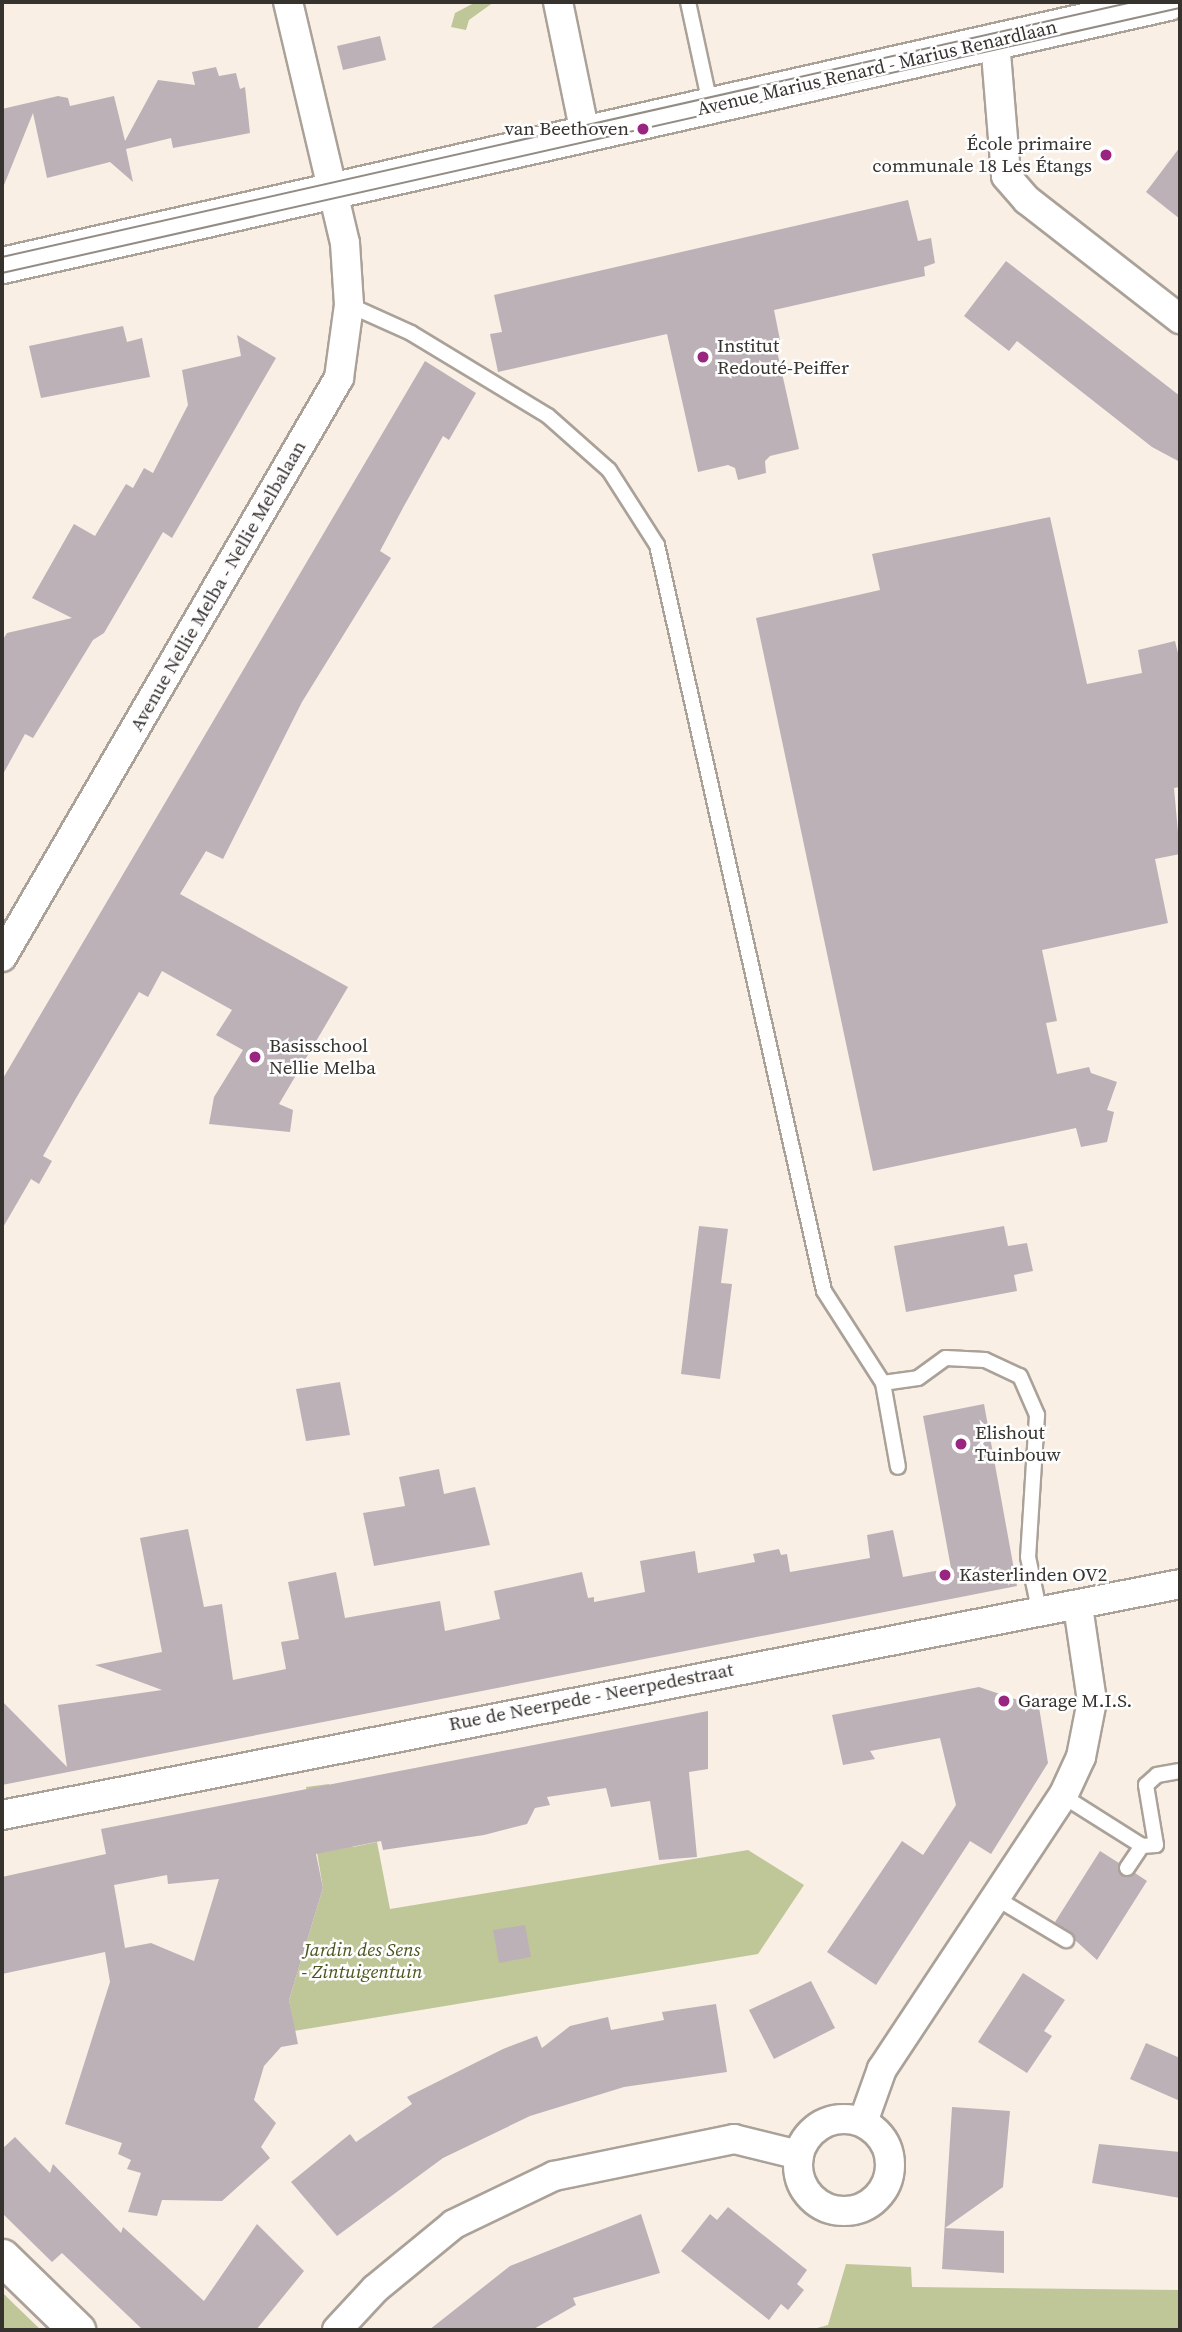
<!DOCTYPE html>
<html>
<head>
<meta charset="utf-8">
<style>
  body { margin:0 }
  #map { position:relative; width:1182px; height:2332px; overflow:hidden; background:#f9efe5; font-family:"Source Serif 4",serif }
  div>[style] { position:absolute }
  .green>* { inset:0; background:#bfc799 }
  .building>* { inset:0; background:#bdb1b8 }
  .roads { filter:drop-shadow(2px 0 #aaa198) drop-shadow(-2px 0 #aaa198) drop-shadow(0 2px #aaa198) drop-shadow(0 -2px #aaa198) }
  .service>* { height:14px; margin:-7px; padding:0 7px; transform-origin:7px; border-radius:7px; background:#fff }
  .minor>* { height:28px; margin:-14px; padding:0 14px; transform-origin:14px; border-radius:14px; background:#fff }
  .minor>.ring { margin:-14px; padding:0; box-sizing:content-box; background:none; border:28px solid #fff; border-radius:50% }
  .tertiary>* { height:35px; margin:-17.5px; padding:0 17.5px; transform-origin:17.5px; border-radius:17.5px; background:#fff }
  .tram>* { height:2px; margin:-1px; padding:0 1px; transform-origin:1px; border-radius:1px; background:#938c85 }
  .dots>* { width:19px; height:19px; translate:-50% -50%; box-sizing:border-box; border:4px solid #fefefe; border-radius:50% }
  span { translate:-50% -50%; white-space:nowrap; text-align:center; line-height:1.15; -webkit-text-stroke:5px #fefefe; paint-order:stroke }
  .street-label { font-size:19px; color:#36332f }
  .poi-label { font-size:19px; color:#36332f }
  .right { translate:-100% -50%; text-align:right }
  .left { translate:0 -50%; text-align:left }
  .park-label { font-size:19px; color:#4d541e; font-style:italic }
  .frame { position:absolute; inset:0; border:4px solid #36332f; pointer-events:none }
</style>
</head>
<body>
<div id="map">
  <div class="green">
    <i style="clip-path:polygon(476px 2px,494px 2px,469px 20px,466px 30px,451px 27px,455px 13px)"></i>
    <i style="clip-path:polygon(329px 1784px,353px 1847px,377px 1842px,390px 1909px,748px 1850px,804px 1885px,758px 1954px,294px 2031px,289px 2000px,323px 1888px,306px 1787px)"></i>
    <i style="clip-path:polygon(846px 2264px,911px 2267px,912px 2287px,1180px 2290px,1180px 2330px,810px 2330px,828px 2325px)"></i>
    <i style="clip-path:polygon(2px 2292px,15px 2305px,41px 2330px,2px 2330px)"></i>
  </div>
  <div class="building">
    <i style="clip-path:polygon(380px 36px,386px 60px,343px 70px,337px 46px)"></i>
    <i style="clip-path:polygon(216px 67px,219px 76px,236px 73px,240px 89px,245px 87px,250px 133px,173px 148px,171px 138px,126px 149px,133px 182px,110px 162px,47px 178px,33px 113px,2px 190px,2px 109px,58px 96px,68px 98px,70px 106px,114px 96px,125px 141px,158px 80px,195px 85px,192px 72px)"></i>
    <i style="clip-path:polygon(1180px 147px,1180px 219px,1146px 192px)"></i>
    <i style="clip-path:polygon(908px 200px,918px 241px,931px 238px,935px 263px,924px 267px,925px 276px,774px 310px,780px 340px,775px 342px,799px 449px,770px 456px,765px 461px,766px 473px,738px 480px,735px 468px,728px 465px,698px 472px,667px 334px,498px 372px,490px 334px,502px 332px,494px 295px)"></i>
    <i style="clip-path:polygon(1006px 261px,1180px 396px,1180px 462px,1152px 447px,1017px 341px,1009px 351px,964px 316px)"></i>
    <i style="clip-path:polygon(123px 326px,127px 342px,142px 338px,150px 377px,41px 398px,29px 346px)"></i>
    <i style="clip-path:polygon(237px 335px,276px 358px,172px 538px,163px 532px,104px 633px,93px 640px,33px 738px,25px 734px,2px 776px,2px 641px,7px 633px,72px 618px,32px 598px,74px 524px,95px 536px,126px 484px,133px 488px,144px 468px,153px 473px,188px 405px,182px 370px,241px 356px)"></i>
    <i style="clip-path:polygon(425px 361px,476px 393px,449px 440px,443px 436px,404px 506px,380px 551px,391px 558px,302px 702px,223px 859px,206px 851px,180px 894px,348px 987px,279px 1104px,293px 1110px,290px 1132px,209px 1124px,214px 1097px,243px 1050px,216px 1035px,232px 1010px,162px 971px,148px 997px,139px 992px,75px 1100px,43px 1156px,52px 1161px,39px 1184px,31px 1179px,2px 1229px,2px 1080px)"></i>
    <i style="clip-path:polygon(1050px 517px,1087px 684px,1142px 673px,1138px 650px,1175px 641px,1180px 661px,1180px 787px,1174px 788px,1180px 854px,1155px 859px,1168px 923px,1042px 950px,1057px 1021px,1046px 1023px,1057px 1074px,1089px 1067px,1091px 1073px,1117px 1082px,1107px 1110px,1114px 1112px,1107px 1142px,1081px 1147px,1076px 1128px,873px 1171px,756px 618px,880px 590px,872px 554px)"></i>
    <i style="clip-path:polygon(699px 1226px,728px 1229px,721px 1283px,732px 1284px,720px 1379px,681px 1374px)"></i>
    <i style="clip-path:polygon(1004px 1226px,1008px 1246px,1027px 1243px,1033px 1271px,1014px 1275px,1017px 1291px,906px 1312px,894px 1246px)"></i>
    <i style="clip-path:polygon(340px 1382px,350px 1435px,306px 1441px,296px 1389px)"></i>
    <i style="clip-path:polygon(984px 1404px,1017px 1586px,2px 1785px,2px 1701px,67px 1767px,58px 1705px,162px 1690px,95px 1665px,162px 1652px,140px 1538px,188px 1529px,204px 1607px,222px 1604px,233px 1680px,286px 1669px,281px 1642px,299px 1639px,288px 1582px,336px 1572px,345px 1618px,440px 1601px,445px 1631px,500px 1619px,494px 1591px,582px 1572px,588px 1598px,594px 1597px,594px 1602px,645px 1592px,640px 1561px,695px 1551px,698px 1573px,755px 1562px,753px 1554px,779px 1549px,781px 1555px,787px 1554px,790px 1572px,870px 1558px,867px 1535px,893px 1530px,903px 1577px,951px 1568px,923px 1416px)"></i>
    <i style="clip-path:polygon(439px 1469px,444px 1494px,475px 1487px,490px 1545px,374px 1566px,363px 1513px,405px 1506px,399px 1477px)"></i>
    <i style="clip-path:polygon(979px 1687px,1039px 1707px,1048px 1763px,991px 1854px,970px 1841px,876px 1985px,827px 1952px,902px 1841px,923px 1855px,956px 1805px,940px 1738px,870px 1751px,875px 1759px,843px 1765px,832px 1715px)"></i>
    <i style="clip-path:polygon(evenodd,708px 1711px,708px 1769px,689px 1772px,697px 1857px,659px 1860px,650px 1801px,611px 1807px,606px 1788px,547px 1797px,550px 1805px,535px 1808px,527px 1824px,484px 1835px,383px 1850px,381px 1841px,316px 1854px,323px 1888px,289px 2000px,298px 2044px,281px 2047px,264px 2066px,254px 2100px,276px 2123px,261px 2147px,270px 2158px,222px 2201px,162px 2200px,157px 2216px,128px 2212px,141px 2173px,127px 2169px,131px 2160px,118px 2154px,122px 2143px,65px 2124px,110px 1982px,105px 1952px,2px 1974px,2px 1877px,106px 1854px,101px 1829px,708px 1711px,167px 1875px,168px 1884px,219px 1879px,194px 1961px,151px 1943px,109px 1951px,125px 1948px,114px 1885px,167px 1875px)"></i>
    <i style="clip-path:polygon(1100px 1851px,1119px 1863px,1122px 1876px,1135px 1873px,1147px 1881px,1097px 1960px,1055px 1922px)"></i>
    <i style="clip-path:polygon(525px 1925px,531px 1957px,499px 1963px,493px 1930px)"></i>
    <i style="clip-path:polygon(1023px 1973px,1065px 2000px,1044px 2031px,1052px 2036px,1027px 2073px,978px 2042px)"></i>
    <i style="clip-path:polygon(811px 1981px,835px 2028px,774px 2059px,749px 2010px)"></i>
    <i style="clip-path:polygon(716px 2004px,727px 2072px,624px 2087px,530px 2116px,443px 2158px,337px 2236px,291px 2182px,350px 2134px,356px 2142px,412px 2104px,407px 2097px,503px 2049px,537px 2036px,542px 2048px,570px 2026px,608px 2017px,611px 2030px,664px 2020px,662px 2012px)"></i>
    <i style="clip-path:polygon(1146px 2043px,1180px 2058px,1180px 2101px,1130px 2079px)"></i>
    <i style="clip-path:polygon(952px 2107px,1010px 2111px,1003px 2187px,945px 2228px,1004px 2231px,1004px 2273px,942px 2269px)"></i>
    <i style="clip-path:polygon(15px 2137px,50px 2173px,53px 2164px,121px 2233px,123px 2227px,204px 2301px,257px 2224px,304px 2271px,256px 2330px,143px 2330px,62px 2253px,52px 2262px,2px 2213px,2px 2149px)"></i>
    <i style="clip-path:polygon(1099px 2144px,1180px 2152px,1180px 2198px,1092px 2183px)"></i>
    <i style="clip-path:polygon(728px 2207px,807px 2270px,797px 2284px,804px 2290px,788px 2310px,781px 2304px,769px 2320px,681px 2251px,710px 2214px,717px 2220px)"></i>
    <i style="clip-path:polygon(641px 2214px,660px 2273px,573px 2298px,576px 2305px,532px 2330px,429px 2330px,510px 2266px)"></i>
  </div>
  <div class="roads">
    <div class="service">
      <i style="left:688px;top:2px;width:104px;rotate:77.8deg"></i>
      <i style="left:349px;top:305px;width:68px;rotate:24.3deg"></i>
      <i style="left:411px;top:333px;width:160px;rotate:31.2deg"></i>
      <i style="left:548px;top:416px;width:81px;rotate:41.5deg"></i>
      <i style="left:609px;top:470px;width:89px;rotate:57.4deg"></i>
      <i style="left:657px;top:545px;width:764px;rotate:77.38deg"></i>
      <i style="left:824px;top:1291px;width:109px;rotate:57.3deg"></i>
      <i style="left:883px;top:1383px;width:35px;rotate:-8deg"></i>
      <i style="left:918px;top:1378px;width:34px;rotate:-36deg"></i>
      <i style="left:946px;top:1358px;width:39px;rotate:3deg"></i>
      <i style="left:985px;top:1360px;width:38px;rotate:25deg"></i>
      <i style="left:1020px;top:1376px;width:43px;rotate:66.4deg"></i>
      <i style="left:1037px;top:1415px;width:142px;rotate:93.6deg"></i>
      <i style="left:1028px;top:1557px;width:58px;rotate:78.1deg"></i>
      <i style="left:883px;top:1383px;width:85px;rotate:79.9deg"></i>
      <i style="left:1063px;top:1796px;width:93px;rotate:32.3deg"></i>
      <i style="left:1142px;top:1846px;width:14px;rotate:-4deg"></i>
      <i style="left:1156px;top:1845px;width:61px;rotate:-99.5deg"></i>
      <i style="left:1146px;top:1785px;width:15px;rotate:-42deg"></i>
      <i style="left:1157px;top:1775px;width:23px;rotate:-10deg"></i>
      <i style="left:1127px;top:1868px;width:27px;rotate:-56deg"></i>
      <i style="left:996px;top:1898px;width:82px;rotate:31deg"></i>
    </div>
    <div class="minor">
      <i style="left:558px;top:2px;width:135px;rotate:78.4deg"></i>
      <i style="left:995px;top:41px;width:135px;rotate:85.3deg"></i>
      <i style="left:1006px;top:176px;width:32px;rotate:49deg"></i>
      <i style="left:1027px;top:200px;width:194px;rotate:37.9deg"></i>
      <i style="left:2px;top:957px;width:670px;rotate:-59.8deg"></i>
      <i style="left:339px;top:378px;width:74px;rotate:-82.2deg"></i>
      <i style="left:349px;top:305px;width:62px;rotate:-93.7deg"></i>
      <i style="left:345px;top:243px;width:248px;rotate:-103.3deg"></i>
      <i style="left:2px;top:1815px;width:1200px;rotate:-11.09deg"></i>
      <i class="ring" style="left:798px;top:2119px;width:64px;height:64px"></i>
      <i style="left:863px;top:2122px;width:56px;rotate:-70.3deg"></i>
      <i style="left:882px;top:2069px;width:328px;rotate:-56.5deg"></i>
      <i style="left:1063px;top:1796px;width:43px;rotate:-65.2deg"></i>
      <i style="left:1081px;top:1757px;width:57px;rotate:-78.9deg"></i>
      <i style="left:1092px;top:1701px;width:96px;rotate:-98.4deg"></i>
      <i style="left:337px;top:2330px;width:56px;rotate:-47.2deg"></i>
      <i style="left:375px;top:2289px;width:102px;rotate:-39.4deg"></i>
      <i style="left:454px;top:2224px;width:111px;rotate:-25.6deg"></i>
      <i style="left:554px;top:2176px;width:184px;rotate:-11.6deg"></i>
      <i style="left:734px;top:2139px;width:67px;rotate:13.8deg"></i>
    </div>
    <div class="tertiary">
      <i style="left:2px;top:265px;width:1195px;rotate:-12.71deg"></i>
      <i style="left:2px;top:2257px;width:105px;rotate:44.2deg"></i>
    </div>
  </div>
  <div class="tram">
    <i style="left:2px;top:257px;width:1159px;rotate:-12.71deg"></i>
    <i style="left:2px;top:273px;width:1207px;rotate:-12.68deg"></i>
  </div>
  <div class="dots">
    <i style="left:643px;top:129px;background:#992581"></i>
    <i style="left:1106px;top:155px;background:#992581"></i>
    <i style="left:703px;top:357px;background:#992581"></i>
    <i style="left:255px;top:1057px;background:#992581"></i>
    <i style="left:961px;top:1444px;background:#992581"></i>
    <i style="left:945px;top:1575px;background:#992581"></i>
    <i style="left:1004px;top:1701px;background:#992581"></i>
  </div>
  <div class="street-label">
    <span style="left:877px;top:68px;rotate:-13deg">Avenue Marius Renard - Marius Renardlaan</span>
    <span style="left:218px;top:586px;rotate:-60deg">Avenue Nellie Melba - Nellie Melbalaan</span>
    <span style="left:591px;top:1697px;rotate:-11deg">Rue de Neerpede - Neerpedestraat</span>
  </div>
  <div class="poi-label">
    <span class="right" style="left:629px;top:129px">van Beethoven</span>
    <span class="right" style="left:1092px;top:155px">École primaire<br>communale 18 Les Étangs</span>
    <span class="left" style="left:717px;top:357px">Institut<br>Redouté-Peiffer</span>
    <span class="left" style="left:269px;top:1057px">Basisschool<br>Nellie Melba</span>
    <span class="left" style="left:975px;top:1444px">Elishout<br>Tuinbouw</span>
    <span class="left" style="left:959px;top:1575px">Kasterlinden OV2</span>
    <span class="left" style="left:1018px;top:1701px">Garage M.I.S.</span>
  </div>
  <div class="park-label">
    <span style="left:362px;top:1961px">Jardin des Sens<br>- Zintuigentuin</span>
  </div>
  <div class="frame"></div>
</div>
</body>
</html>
